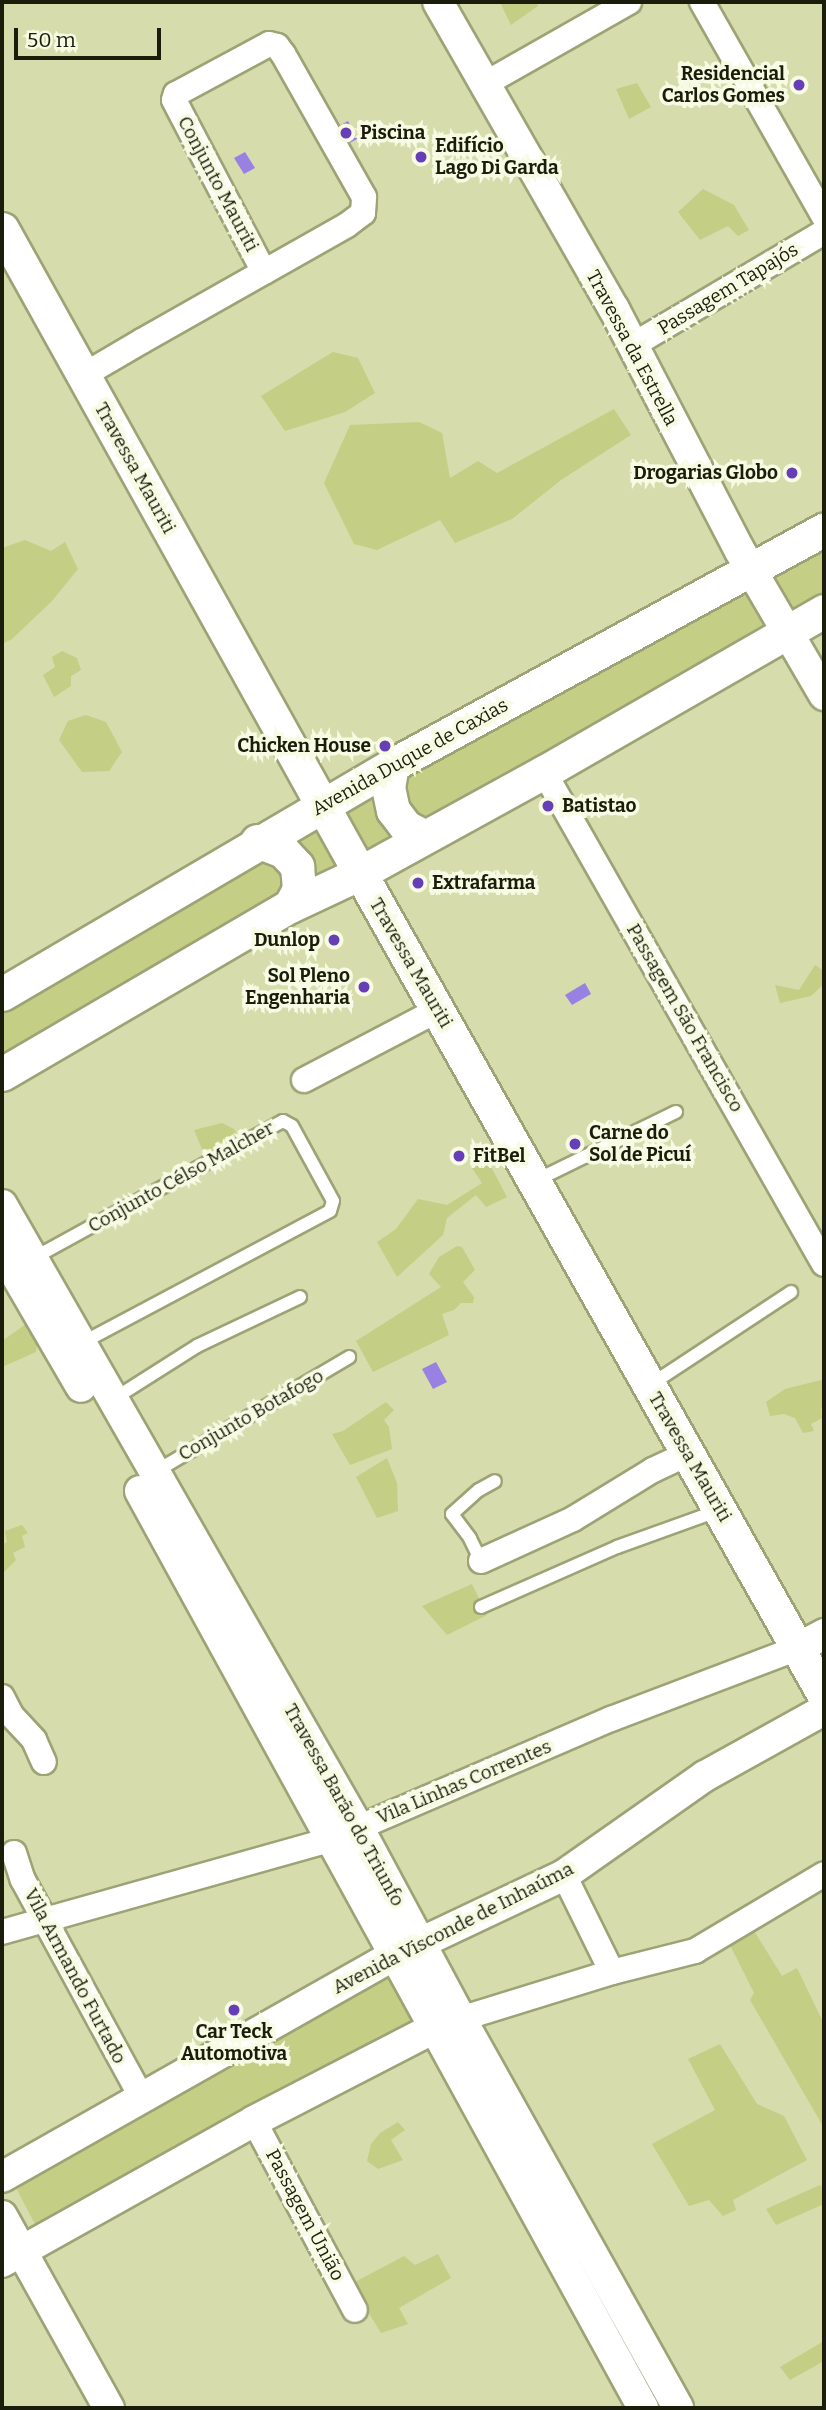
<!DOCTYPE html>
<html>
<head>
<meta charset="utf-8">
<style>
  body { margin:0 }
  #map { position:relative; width:826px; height:2410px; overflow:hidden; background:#d6dcac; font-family:Bitter,serif }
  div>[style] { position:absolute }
  .green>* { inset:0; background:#c5ce85 }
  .water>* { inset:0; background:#9980e3 }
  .roads { filter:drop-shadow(2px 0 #9da375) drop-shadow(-2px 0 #9da375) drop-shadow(0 2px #9da375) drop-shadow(0 -2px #9da375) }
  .service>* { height:12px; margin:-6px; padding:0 6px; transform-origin:6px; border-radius:6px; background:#fff }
  .minor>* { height:24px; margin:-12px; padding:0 12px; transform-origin:12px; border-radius:12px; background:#fff }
  .tertiary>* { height:30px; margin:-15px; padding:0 15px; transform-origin:15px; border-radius:15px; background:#fff }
  .secondary>* { height:33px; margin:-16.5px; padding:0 16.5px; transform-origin:16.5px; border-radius:16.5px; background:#fff }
  .dots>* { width:19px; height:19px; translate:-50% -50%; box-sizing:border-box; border:4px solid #f7fbe3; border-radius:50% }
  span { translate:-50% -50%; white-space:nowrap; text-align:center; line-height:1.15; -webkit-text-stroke:7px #f7fbe3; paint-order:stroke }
  .poi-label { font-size:19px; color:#1b1d0b; font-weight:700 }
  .right { translate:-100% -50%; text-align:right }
  .left { translate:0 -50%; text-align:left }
  .street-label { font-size:19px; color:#1b1d0b }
  .frame { position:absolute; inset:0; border:4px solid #1b1d0b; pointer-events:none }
  .scale { position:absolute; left:14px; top:28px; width:147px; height:32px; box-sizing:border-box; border:4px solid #1b1d0b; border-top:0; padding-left:9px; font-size:21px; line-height:24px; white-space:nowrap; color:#1b1d0b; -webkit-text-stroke:5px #f7fbe3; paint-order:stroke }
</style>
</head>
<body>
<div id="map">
  <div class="green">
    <i style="clip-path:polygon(500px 2px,535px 2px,538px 6px,511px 25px)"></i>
    <i style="clip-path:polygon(637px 83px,651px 107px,629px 119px,616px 89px)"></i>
    <i style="clip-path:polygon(703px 189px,734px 205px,749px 230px,738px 236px,728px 226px,700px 240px,678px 212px)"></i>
    <i style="clip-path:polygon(333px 352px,358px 358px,375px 393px,345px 412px,285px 431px,261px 396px)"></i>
    <i style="clip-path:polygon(614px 409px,631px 435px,561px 480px,512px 519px,455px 543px,440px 520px,377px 550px,354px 544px,324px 483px,350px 425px,419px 422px,442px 433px,450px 478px,478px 461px,497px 473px)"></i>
    <i style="clip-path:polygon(25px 540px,51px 551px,65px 542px,78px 569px,52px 601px,12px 639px,2px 644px,2px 548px)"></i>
    <i style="clip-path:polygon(824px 540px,824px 601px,2px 1062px,2px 1008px,322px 822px)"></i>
    <i style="clip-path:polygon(62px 651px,77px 658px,81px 670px,71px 676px,71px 686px,54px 697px,43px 675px,55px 667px,52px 657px)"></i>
    <i style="clip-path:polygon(86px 715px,106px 722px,122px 752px,109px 771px,82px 772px,59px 740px,68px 721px)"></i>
    <i style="clip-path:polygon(815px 965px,824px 971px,824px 984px,811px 996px,780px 1003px,775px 985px,799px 990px)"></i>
    <i style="clip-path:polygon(222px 1123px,234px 1129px,240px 1139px,225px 1149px,202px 1149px,194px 1130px)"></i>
    <i style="clip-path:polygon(488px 1161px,507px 1197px,486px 1207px,476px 1195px,447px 1218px,443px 1235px,397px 1277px,377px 1242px,396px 1229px,418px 1199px,447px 1205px,482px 1183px,472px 1168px)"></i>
    <i style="clip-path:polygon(457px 1246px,462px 1247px,475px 1270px,463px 1282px,474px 1297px,473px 1303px,461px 1303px,454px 1310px,442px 1314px,449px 1335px,373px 1372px,356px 1341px,441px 1287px,429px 1274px,439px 1257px)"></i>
    <i style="clip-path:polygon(29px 1322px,39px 1330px,36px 1352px,2px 1367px,2px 1341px)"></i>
    <i style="clip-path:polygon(821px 1380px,824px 1382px,824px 1407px,821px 1409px,822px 1418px,811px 1424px,814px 1431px,803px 1433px,795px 1418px,784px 1414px,770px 1416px,766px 1402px,785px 1389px)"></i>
    <i style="clip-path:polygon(386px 1402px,394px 1410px,384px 1420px,389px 1427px,392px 1449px,350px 1465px,332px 1434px,343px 1431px)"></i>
    <i style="clip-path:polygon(387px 1458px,397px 1483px,398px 1511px,377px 1518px,356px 1477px)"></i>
    <i style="clip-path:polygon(22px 1525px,28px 1533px,22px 1536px,25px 1547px,13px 1553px,16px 1560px,2px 1574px,2px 1545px,7px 1542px,5px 1531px)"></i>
    <i style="clip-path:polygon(472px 1584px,487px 1615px,447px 1635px,422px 1606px)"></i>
    <i style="clip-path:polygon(751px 1926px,782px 1976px,797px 1968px,824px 2024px,824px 2128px,750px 2000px,754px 1993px,727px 1939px)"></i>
    <i style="clip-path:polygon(396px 1969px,429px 2022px,39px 2232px,14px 2184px)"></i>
    <i style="clip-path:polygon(720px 2044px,757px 2104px,784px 2116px,807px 2160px,733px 2200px,736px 2210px,723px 2216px,709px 2200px,689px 2206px,652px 2144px,715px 2110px,688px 2059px)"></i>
    <i style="clip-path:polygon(398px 2122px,405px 2130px,391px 2140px,403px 2160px,378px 2169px,367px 2161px,371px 2144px,380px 2133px)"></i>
    <i style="clip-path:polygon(820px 2185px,824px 2190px,824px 2204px,776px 2225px,766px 2209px)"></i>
    <i style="clip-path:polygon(438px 2254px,451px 2278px,399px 2308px,408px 2324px,381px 2333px,354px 2289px,355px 2282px,404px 2256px,415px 2265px)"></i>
    <i style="clip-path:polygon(824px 2341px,824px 2361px,790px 2380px,780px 2367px)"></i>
  </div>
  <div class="water">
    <i style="clip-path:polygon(348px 121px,357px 139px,346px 145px,335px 128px)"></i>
    <i style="clip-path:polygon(245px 152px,255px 168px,244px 174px,234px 158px)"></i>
    <i style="clip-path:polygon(585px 983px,591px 994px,572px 1005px,565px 995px)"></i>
    <i style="clip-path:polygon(436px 1362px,447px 1382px,433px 1389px,422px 1369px)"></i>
  </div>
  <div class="roads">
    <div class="service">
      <i style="left:535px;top:1181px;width:157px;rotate:-26.1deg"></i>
      <i style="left:41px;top:1254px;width:276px;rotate:-28.8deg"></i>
      <i style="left:283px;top:1121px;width:10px;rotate:29deg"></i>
      <i style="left:292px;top:1126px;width:85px;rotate:61.3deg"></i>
      <i style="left:333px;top:1201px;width:10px;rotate:107deg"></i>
      <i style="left:330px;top:1211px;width:271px;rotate:152deg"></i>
      <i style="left:650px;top:1385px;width:169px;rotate:-33.4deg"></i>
      <i style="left:112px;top:1400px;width:101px;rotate:-32.4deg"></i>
      <i style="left:197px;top:1346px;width:114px;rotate:-25.4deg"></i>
      <i style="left:165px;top:1466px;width:214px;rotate:-30.6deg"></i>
      <i style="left:481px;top:1561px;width:25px;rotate:-116deg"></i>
      <i style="left:470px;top:1538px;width:30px;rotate:-127deg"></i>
      <i style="left:452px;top:1514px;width:36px;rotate:-42deg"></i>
      <i style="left:479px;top:1490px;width:18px;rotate:-29deg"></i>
      <i style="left:481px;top:1607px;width:149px;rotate:-23.8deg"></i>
      <i style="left:617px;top:1547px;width:106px;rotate:-19.8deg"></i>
    </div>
    <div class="minor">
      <i style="left:702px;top:2px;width:247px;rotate:60.4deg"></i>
      <i style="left:483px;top:85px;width:168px;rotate:-29.6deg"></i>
      <i style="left:633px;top:345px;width:222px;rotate:-30.6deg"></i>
      <i style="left:84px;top:375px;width:67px;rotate:-30.4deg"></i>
      <i style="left:142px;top:341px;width:140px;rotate:-29.5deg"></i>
      <i style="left:264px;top:272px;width:95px;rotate:-29.5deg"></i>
      <i style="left:347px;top:225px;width:20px;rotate:-37deg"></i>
      <i style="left:363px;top:213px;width:16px;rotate:-86deg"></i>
      <i style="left:364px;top:197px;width:164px;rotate:-119.5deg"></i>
      <i style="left:283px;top:54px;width:10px;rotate:-127deg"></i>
      <i style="left:277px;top:46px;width:8px;rotate:-166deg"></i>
      <i style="left:269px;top:44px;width:106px;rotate:151.7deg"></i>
      <i style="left:176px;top:94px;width:6px;rotate:108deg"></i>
      <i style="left:174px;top:100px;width:194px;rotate:62.4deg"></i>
      <i style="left:544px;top:772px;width:566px;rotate:60.36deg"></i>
      <i style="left:304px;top:1080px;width:151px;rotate:-27.6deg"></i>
      <i style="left:481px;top:1561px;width:101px;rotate:-24.5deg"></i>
      <i style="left:573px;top:1519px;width:94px;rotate:-31.5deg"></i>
      <i style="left:653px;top:1470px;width:38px;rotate:-25deg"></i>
      <i style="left:2px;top:1697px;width:20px;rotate:63deg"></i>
      <i style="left:11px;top:1715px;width:34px;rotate:47deg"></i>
      <i style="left:34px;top:1740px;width:24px;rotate:66deg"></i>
      <i style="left:14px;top:1853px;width:28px;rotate:72deg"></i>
      <i style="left:23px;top:1880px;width:248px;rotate:61.4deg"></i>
      <i style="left:564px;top:1875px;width:108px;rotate:63.7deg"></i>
      <i style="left:2px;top:1932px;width:343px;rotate:-15.7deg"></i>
      <i style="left:332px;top:1839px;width:304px;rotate:-23.3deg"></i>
      <i style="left:611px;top:1719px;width:200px;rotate:-20.8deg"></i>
      <i style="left:444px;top:2024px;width:176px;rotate:-17.2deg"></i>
      <i style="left:612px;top:1972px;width:86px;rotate:-14.2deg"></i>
      <i style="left:695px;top:1951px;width:150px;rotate:-30.8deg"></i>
      <i style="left:254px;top:2121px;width:214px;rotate:61.9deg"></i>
    </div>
    <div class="tertiary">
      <i style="left:438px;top:2px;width:354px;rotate:60.2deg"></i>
      <i style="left:614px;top:309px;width:273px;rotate:62.5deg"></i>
      <i style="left:740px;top:551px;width:167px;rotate:59.7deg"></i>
      <i style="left:2px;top:1205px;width:717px;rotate:60.22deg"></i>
      <i style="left:358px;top:1827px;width:218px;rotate:61.8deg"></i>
      <i style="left:461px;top:2019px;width:445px;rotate:60.8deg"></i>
      <i style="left:2px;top:1251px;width:157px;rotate:59.8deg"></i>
      <i style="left:140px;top:1491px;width:1046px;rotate:61.25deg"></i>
      <i style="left:798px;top:1648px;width:30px;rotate:-28deg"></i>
      <i style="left:2px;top:2177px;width:451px;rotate:-29.5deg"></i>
      <i style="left:395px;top:1955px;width:187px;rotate:-25.3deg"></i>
      <i style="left:564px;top:1875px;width:172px;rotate:-35.1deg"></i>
      <i style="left:705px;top:1776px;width:136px;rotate:-29deg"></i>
      <i style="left:2px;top:2216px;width:220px;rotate:60.9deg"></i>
      <i style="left:2px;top:2262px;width:289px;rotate:-29.2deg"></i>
      <i style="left:254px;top:2121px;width:212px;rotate:-27.3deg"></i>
    </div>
    <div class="secondary">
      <i style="left:2px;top:229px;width:737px;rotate:60.93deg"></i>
      <i style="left:360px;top:873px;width:944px;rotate:60.56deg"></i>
      <i style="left:392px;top:765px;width:22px;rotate:100deg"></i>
      <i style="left:388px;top:787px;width:24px;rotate:78deg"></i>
      <i style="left:393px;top:810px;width:21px;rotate:53deg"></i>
      <i style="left:406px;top:827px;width:20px;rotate:27deg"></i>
      <i style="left:257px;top:841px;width:28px;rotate:21deg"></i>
      <i style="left:283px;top:851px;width:21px;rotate:47deg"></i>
      <i style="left:297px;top:866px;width:23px;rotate:85deg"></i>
      <i style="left:299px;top:889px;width:19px;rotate:118deg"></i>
      <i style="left:2px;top:994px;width:452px;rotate:-30.4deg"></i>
      <i style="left:392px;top:765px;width:492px;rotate:-28.6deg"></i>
      <i style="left:2px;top:1074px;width:333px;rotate:-30.3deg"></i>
      <i style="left:290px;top:906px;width:77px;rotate:-25.2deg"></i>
      <i style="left:360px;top:873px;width:210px;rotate:-28.8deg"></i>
      <i style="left:544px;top:772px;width:323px;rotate:-29.9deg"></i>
    </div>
  </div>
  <div class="dots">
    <i style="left:799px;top:85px;background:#663fb7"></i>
    <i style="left:346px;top:133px;background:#663fb7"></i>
    <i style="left:421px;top:157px;background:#663fb7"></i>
    <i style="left:792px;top:473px;background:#663fb7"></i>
    <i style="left:385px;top:746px;background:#663fb7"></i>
    <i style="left:548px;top:806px;background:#663fb7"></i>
    <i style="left:418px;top:883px;background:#663fb7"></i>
    <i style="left:334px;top:940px;background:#663fb7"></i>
    <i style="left:364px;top:987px;background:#663fb7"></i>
    <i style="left:575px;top:1144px;background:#663fb7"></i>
    <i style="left:459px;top:1156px;background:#663fb7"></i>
    <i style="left:234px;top:2010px;background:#663fb7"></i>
  </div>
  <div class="poi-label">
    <span class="right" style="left:785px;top:85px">Residencial<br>Carlos Gomes</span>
    <span class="left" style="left:360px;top:133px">Piscina</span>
    <span class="left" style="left:435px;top:157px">Edifício<br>Lago Di Garda</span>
    <span class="right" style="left:778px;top:473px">Drogarias Globo</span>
    <span class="right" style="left:371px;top:746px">Chicken House</span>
    <span class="left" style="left:562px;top:806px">Batistao</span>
    <span class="left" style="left:432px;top:883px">Extrafarma</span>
    <span class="right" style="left:320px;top:940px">Dunlop</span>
    <span class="right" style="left:350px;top:987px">Sol Pleno<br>Engenharia</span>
    <span class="left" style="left:589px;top:1144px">Carne do<br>Sol de Picuí</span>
    <span class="left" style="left:473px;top:1156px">FitBel</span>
    <span style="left:234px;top:2043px">Car Teck<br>Automotiva</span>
  </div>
  <div class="street-label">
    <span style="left:218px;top:184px;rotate:62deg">Conjunto Mauriti</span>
    <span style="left:728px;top:289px;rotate:-31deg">Passagem Tapajós</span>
    <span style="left:632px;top:348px;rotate:62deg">Travessa da Estrella</span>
    <span style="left:135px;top:468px;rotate:61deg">Travessa Mauriti</span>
    <span style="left:410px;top:757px;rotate:-29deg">Avenida Duque de Caxias</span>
    <span style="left:411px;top:963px;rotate:60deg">Travessa Mauriti</span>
    <span style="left:685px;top:1018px;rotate:60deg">Passagem São Francisco</span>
    <span style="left:181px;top:1177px;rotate:-29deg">Conjunto Célso Malcher</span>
    <span style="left:251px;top:1415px;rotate:-30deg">Conjunto Botafogo</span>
    <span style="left:690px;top:1457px;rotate:60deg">Travessa Mauriti</span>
    <span style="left:464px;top:1782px;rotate:-23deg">Vila Linhas Correntes</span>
    <span style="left:344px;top:1805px;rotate:61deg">Travessa Barão do Triunfo</span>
    <span style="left:453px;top:1928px;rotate:-27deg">Avenida Visconde de Inhaúma</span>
    <span style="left:75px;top:1976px;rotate:62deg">Vila Armando Furtado</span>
    <span style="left:305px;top:2215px;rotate:62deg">Passagem União</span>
  </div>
  <div class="frame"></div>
  <div class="scale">50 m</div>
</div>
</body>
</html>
